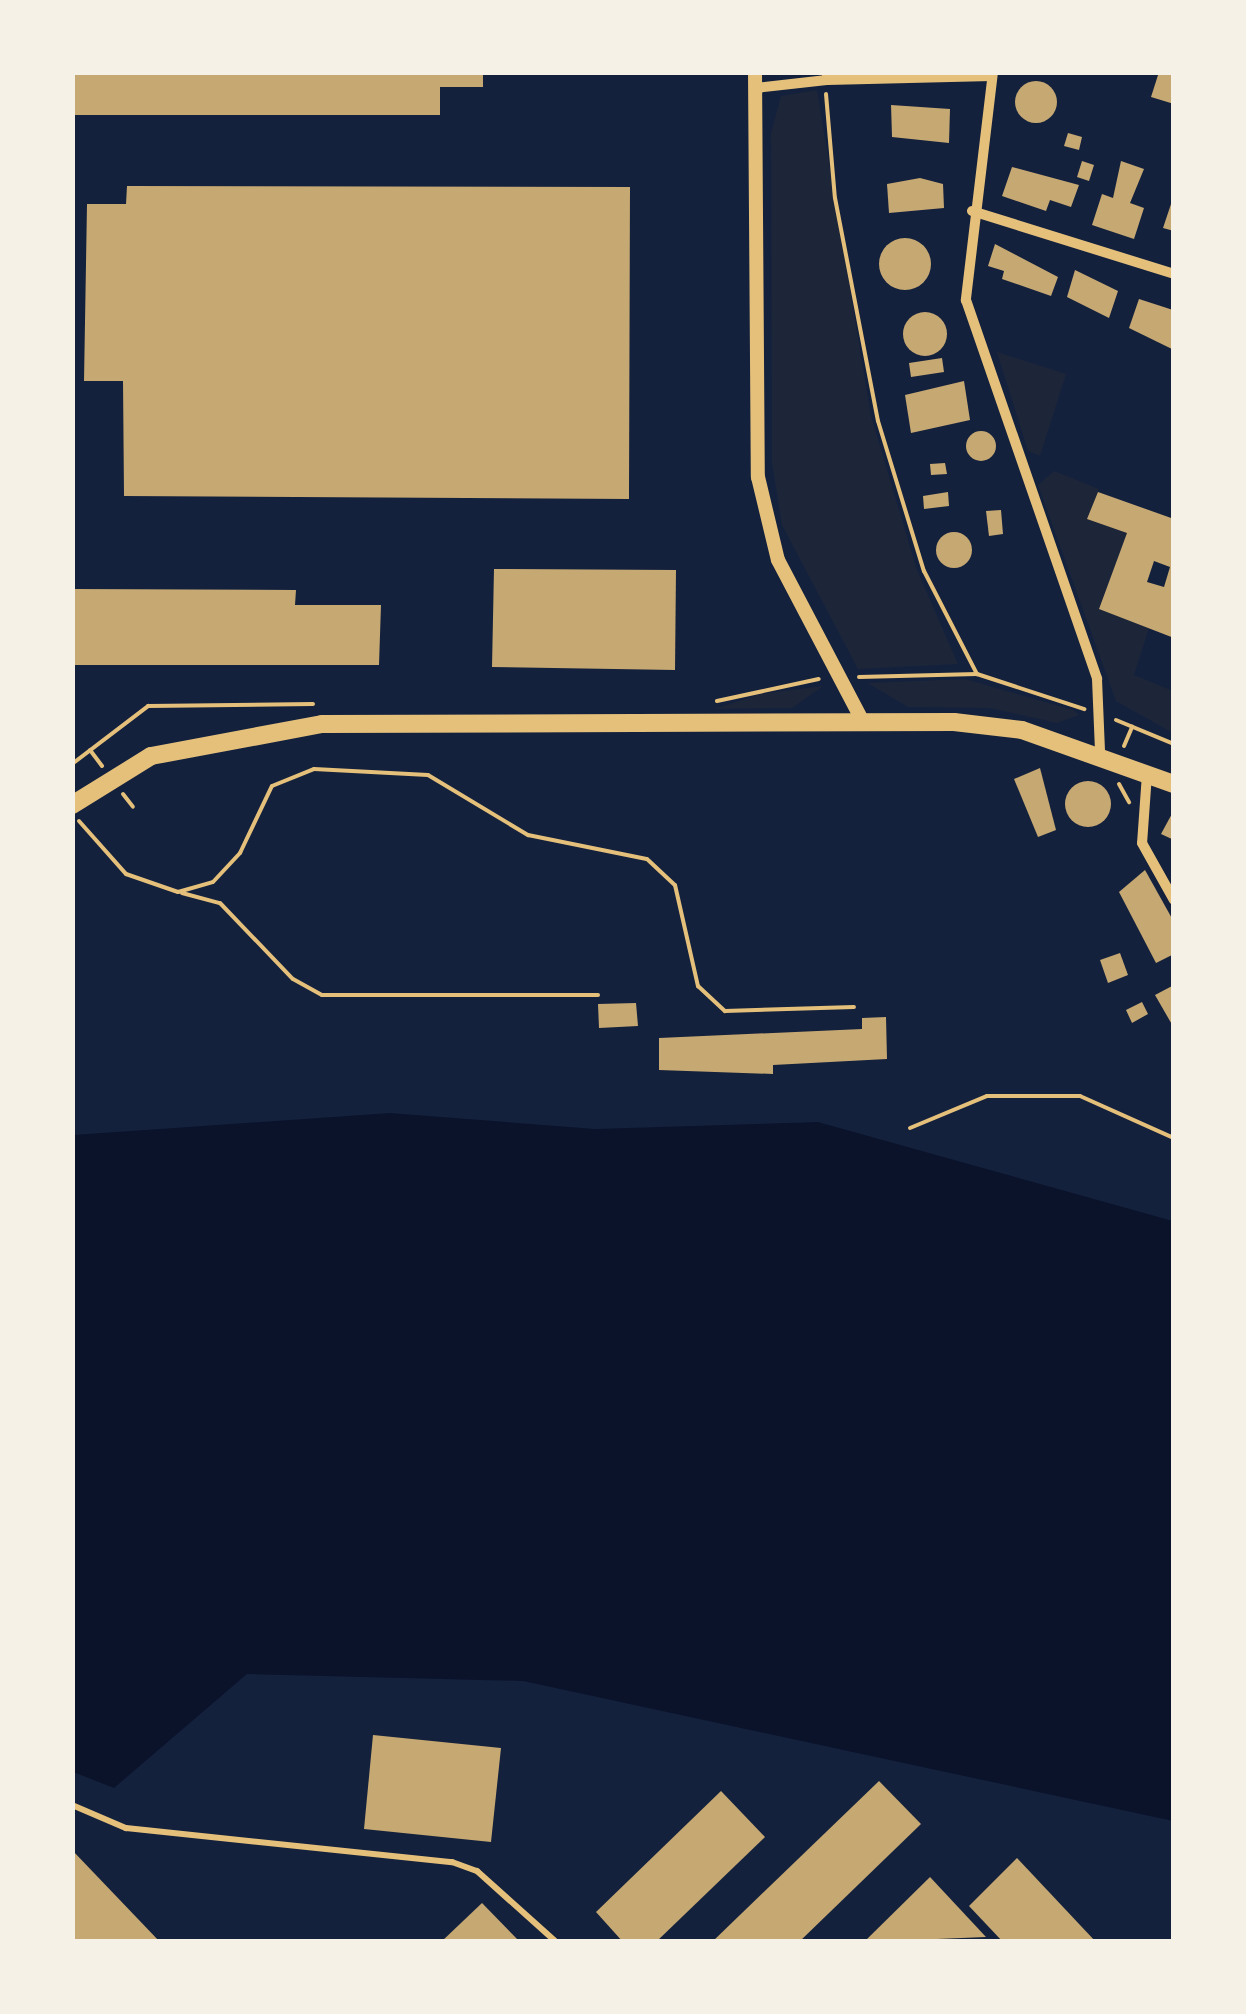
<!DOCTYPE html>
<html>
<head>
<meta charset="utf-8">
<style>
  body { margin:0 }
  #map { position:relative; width:1246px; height:2014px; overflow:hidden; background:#14213d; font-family:"Alegreya Sans",sans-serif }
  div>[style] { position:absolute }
  .green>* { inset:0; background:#1d2539 }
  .water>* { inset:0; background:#0b132b }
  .building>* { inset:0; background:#c6a872 }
  .round { border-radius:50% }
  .path>* { height:4px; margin:-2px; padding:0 2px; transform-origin:2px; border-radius:2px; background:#e5c07b }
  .service>* { height:6px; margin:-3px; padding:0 3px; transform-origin:3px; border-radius:3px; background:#e5c07b }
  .minor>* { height:10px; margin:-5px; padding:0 5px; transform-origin:5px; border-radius:5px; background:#e5c07b }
  .tertiary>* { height:14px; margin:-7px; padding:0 7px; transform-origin:7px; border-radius:7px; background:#e5c07b }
  .secondary>* { height:18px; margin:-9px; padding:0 9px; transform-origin:9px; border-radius:9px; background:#e5c07b }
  span { translate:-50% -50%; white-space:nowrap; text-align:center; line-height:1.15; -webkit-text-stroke:8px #f6f1e7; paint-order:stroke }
  .frame { position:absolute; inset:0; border:75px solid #f6f1e7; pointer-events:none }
</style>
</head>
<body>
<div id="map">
  <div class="green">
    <i style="clip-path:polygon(817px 90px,871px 416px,917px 570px,958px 664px,858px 669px,782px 525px,772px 463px,771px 133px,781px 96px)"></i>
    <i style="clip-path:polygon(997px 352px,1066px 374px,1040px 456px,1028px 451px)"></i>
    <i style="clip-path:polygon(1054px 471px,1099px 489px,1088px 519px,1127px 533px,1099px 609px,1149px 628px,1134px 675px,1173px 691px,1173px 733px,1116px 701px,1038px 485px)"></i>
    <i style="clip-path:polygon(965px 679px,1073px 710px,1079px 715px,1057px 723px,990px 708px,908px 707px,868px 683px)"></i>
    <i style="clip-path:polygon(823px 686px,792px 708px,715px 709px,760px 694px)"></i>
  </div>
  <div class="water">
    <i style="clip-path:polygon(390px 1113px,595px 1129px,818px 1122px,1173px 1221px,1173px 1821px,523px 1681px,247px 1674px,114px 1788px,73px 1772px,73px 1135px)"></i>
  </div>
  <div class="building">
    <i style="clip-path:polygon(72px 72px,483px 72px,483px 87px,440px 87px,440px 115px,72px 115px)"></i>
    <i style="clip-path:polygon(1159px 72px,1174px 72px,1174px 104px,1151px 97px)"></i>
    <i class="round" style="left:1015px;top:81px;width:42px;height:42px"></i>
    <i style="clip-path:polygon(891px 105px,950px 109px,949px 143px,892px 137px)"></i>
    <i style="clip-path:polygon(1068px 133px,1082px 137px,1079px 150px,1064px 146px)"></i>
    <i style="clip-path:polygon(1082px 161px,1094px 165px,1089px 181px,1077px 177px)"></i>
    <i style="clip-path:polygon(1121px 161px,1144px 169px,1130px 203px,1144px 208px,1134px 239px,1092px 225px,1102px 194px,1113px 198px)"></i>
    <i style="clip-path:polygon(1012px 167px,1079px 185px,1071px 207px,1050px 200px,1046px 211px,1002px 196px)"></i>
    <i style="clip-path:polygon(920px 178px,943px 184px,944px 208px,889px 213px,887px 184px)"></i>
    <i style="clip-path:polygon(127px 186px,630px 187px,629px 499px,124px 496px,123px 381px,84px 381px,87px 204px,126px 204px)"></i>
    <i style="clip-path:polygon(1173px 198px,1174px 198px,1174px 231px,1163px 228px)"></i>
    <i class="round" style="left:879px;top:238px;width:52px;height:52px"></i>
    <i style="clip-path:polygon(995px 244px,1058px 277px,1051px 296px,1002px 279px,1004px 271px,988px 266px)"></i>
    <i style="clip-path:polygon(1075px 270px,1118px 291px,1109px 318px,1067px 297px)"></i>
    <i style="clip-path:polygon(1139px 299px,1173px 310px,1174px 350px,1129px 328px)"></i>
    <i class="round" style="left:903px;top:312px;width:44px;height:44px"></i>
    <i style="clip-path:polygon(942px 358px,944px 372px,911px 377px,909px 363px)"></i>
    <i style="clip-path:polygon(964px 381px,970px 420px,911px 433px,905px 395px)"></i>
    <i class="round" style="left:966px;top:431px;width:30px;height:30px"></i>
    <i style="clip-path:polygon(945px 463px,947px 474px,931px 475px,930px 464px)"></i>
    <i style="clip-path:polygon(948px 492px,949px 506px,924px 509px,923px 496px)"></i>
    <i style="clip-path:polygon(evenodd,1098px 492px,1174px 519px,1174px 638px,1099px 609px,1127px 533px,1087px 519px,1098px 492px,1154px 561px,1170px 567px,1164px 587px,1147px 582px,1154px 561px)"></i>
    <i style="clip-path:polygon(1001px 510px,1003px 534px,989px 536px,986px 511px)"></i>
    <i class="round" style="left:936px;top:532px;width:36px;height:36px"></i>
    <i style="clip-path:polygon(494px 569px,676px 570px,675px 670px,492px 667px)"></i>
    <i style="clip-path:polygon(72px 589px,296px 590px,295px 605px,381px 605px,379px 665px,72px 665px)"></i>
    <i style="clip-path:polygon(1040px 768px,1056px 830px,1038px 837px,1014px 779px)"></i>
    <i class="round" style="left:1065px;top:781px;width:46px;height:46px"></i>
    <i style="clip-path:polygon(1174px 810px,1174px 840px,1161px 834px)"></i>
    <i style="clip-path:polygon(1145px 870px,1174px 922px,1174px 954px,1156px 963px,1119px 892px)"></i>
    <i style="clip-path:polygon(1120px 953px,1128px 975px,1108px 983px,1100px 960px)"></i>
    <i style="clip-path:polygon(1174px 985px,1174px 1028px,1155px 995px)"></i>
    <i style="clip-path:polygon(1142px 1002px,1148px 1014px,1132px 1023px,1126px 1010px)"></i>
    <i style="clip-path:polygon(636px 1003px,638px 1026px,599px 1028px,598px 1004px)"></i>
    <i style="clip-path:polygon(886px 1017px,887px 1059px,773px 1065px,773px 1074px,659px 1070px,659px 1038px,862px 1029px,862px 1018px)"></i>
    <i style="clip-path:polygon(373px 1735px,501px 1748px,491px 1842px,364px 1829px)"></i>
    <i style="clip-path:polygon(879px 1781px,921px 1824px,799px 1942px,712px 1942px)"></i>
    <i style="clip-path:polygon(721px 1791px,765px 1837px,656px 1942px,623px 1942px,596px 1912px)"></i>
    <i style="clip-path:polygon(72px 1850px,160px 1942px,72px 1942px)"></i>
    <i style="clip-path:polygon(1017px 1858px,1096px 1942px,1003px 1942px,969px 1906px)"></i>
    <i style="clip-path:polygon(930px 1877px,986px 1937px,864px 1942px)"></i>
    <i style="clip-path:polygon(482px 1903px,520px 1942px,441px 1942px)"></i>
  </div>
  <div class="path">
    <i style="left:826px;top:94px;width:104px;rotate:85.1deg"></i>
    <i style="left:835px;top:198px;width:227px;rotate:79.1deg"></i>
    <i style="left:878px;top:421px;width:157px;rotate:73deg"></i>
    <i style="left:924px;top:571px;width:116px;rotate:62.8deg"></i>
    <i style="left:859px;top:677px;width:118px;rotate:-1.5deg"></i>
    <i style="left:977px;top:674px;width:113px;rotate:18.1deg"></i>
    <i style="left:717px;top:701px;width:104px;rotate:-12.2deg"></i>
    <i style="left:1116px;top:720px;width:63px;rotate:22.5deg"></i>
    <i style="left:1124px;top:746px;width:21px;rotate:-67deg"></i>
    <i style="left:90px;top:750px;width:20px;rotate:53deg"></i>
    <i style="left:72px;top:764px;width:96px;rotate:-37.3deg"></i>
    <i style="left:148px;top:706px;width:165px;rotate:-0.7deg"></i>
    <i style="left:1119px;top:784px;width:21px;rotate:61deg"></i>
    <i style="left:123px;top:794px;width:16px;rotate:52deg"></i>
    <i style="left:79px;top:821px;width:71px;rotate:48.4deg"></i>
    <i style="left:126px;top:874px;width:55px;rotate:19.1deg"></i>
    <i style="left:178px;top:892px;width:36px;rotate:-16deg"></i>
    <i style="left:213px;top:882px;width:40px;rotate:-47deg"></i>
    <i style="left:240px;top:853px;width:74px;rotate:-64.5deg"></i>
    <i style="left:272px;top:786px;width:45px;rotate:-22deg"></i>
    <i style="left:314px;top:769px;width:114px;rotate:3deg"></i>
    <i style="left:428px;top:775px;width:117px;rotate:31deg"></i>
    <i style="left:528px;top:835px;width:121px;rotate:11.4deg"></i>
    <i style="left:647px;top:859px;width:38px;rotate:43deg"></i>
    <i style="left:675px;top:885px;width:104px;rotate:77.2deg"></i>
    <i style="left:698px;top:986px;width:37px;rotate:43deg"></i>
    <i style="left:725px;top:1011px;width:129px;rotate:-1.8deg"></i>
    <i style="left:182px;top:893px;width:39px;rotate:15deg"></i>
    <i style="left:220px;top:903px;width:105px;rotate:46.2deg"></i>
    <i style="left:293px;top:979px;width:33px;rotate:29deg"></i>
    <i style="left:322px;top:995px;width:276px"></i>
    <i style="left:910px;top:1128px;width:83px;rotate:-22.6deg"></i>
    <i style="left:987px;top:1096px;width:93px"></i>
    <i style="left:1080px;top:1096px;width:103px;rotate:24.1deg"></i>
  </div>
  <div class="service">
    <i style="left:72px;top:1805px;width:59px;rotate:23.1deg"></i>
    <i style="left:126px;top:1828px;width:328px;rotate:6deg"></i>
    <i style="left:452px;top:1862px;width:27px;rotate:20deg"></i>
    <i style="left:477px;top:1871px;width:106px;rotate:41.9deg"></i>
  </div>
  <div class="minor">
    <i style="left:827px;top:72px;width:8px;rotate:90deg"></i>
    <i style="left:827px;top:80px;width:165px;rotate:-1.4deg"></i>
    <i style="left:993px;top:72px;width:230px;rotate:96.8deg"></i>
    <i style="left:966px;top:300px;width:401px;rotate:70.9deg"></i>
    <i style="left:1097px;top:679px;width:73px;rotate:87.6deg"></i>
    <i style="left:756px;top:88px;width:71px;rotate:-6.4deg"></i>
    <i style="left:972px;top:211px;width:212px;rotate:17.3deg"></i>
    <i style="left:1147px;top:774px;width:69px;rotate:94.1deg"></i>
    <i style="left:1142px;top:843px;width:65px;rotate:60.7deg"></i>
  </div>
  <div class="tertiary">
    <i style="left:755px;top:72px;width:405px;rotate:89.6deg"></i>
    <i style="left:758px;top:477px;width:85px;rotate:76.5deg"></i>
    <i style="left:778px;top:560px;width:185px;rotate:62.3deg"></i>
  </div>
  <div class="secondary">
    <i style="left:72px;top:805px;width:93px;rotate:-31.8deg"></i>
    <i style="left:151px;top:756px;width:174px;rotate:-10.6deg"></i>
    <i style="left:322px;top:724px;width:632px;rotate:-0.18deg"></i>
    <i style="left:954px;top:722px;width:68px;rotate:6.7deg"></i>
    <i style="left:1022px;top:730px;width:161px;rotate:19.6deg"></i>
  </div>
  <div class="frame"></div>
</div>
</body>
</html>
